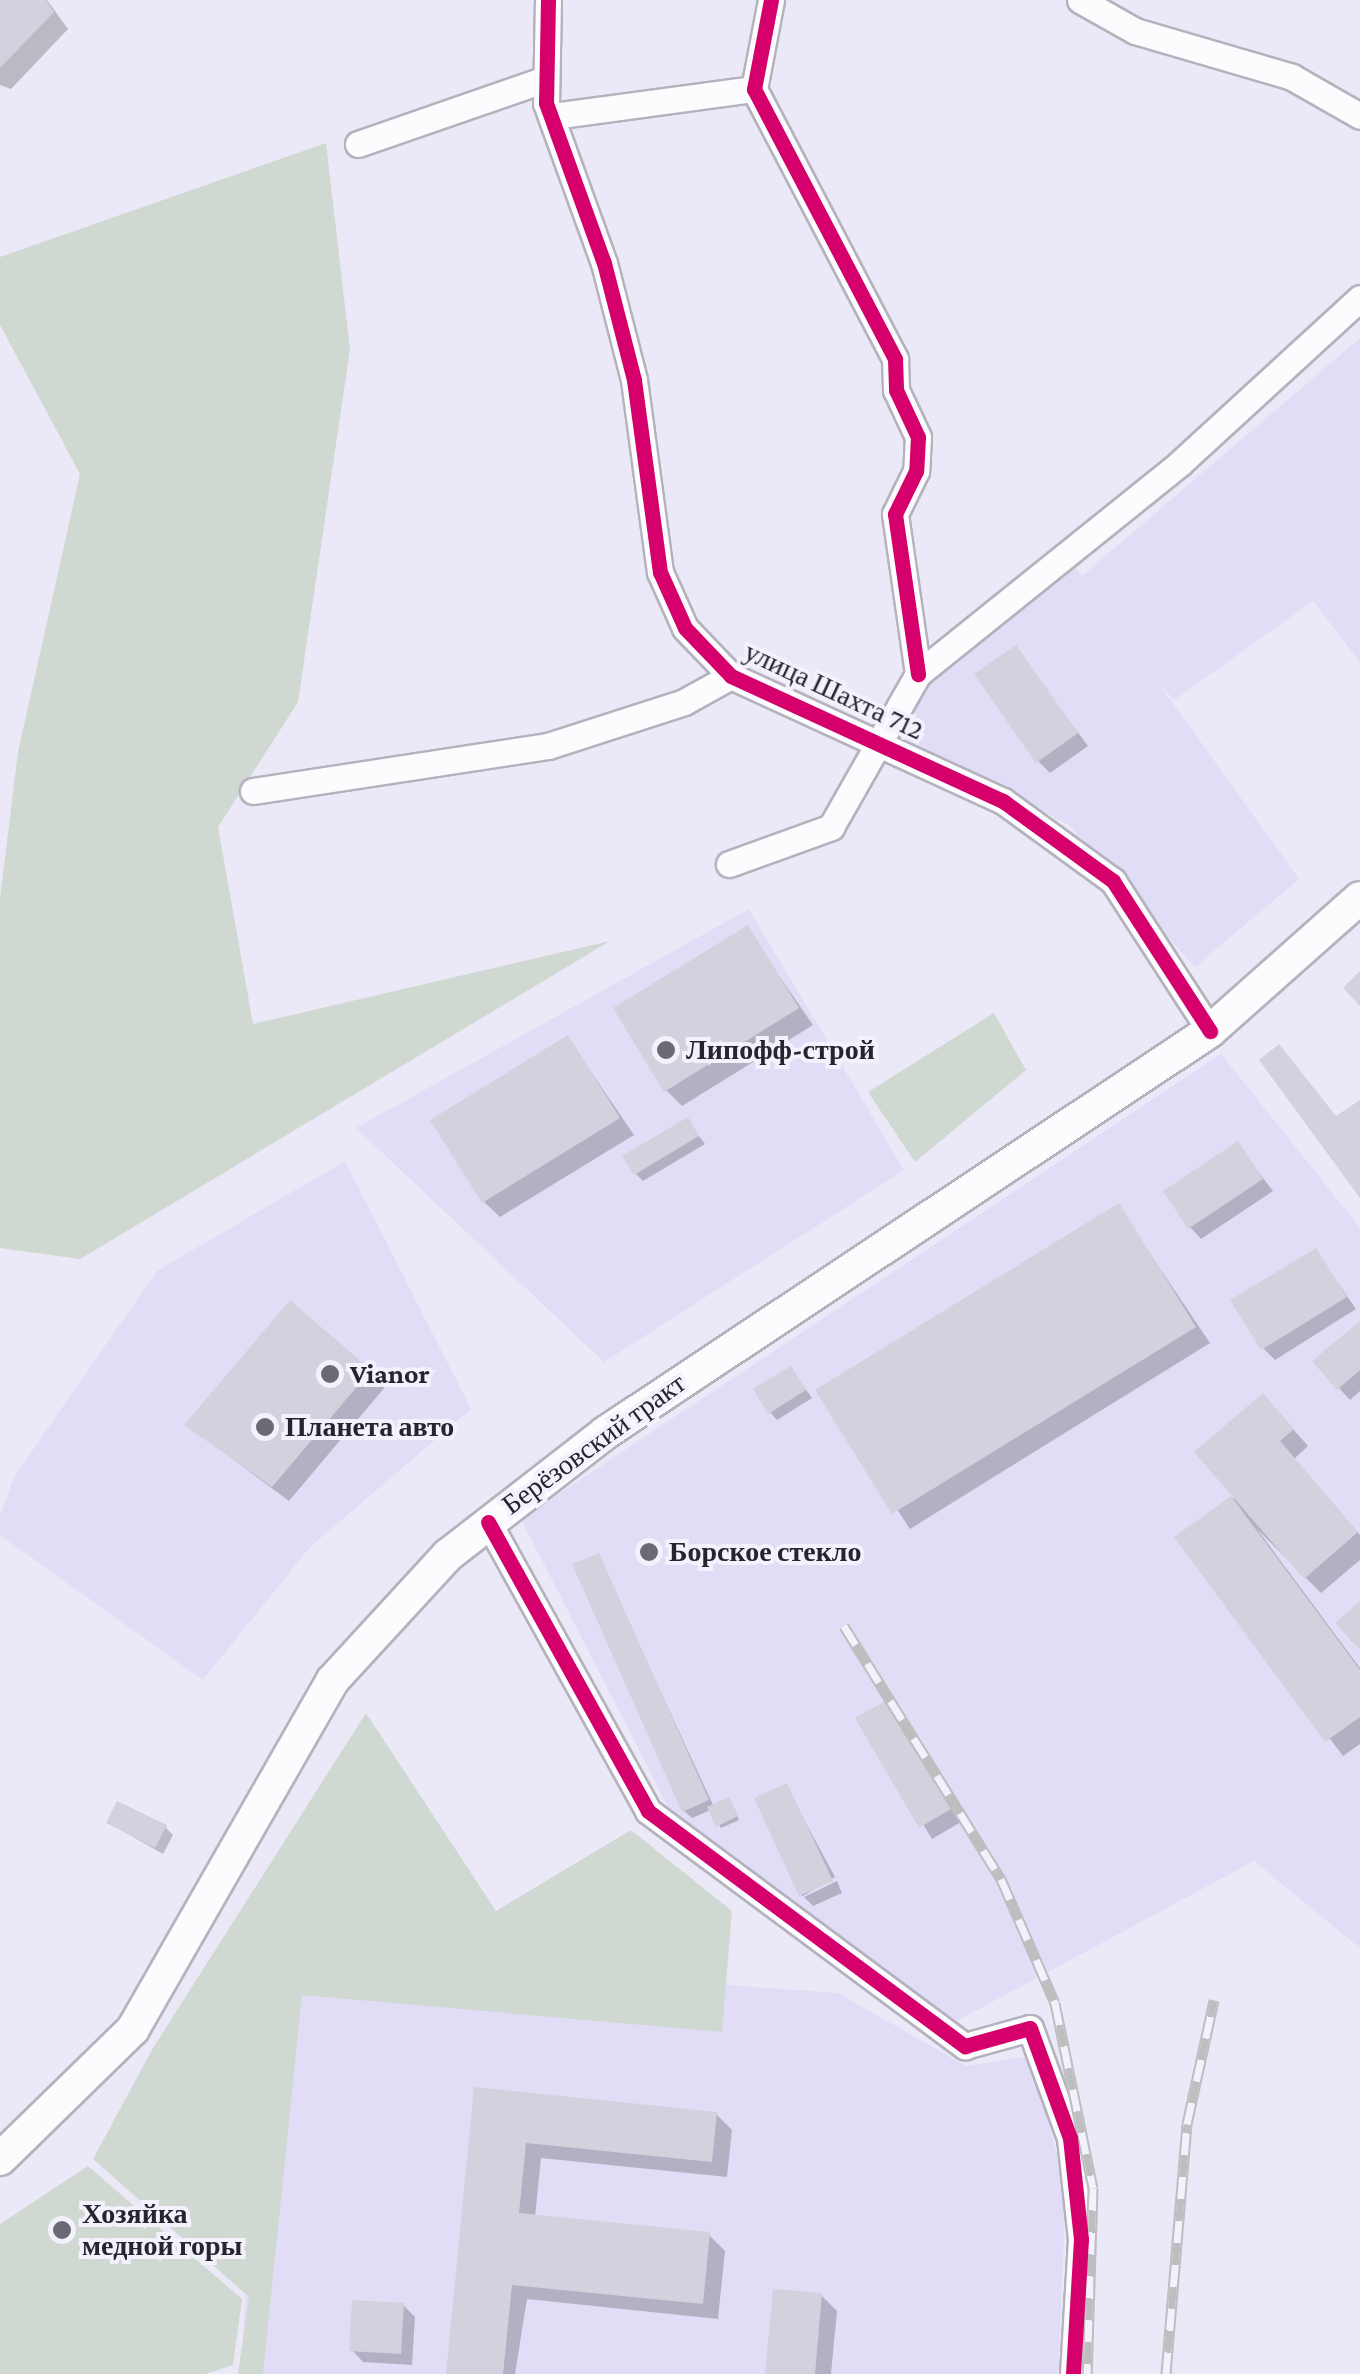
<!DOCTYPE html>
<html>
<head>
<meta charset="utf-8">
<style>
  body { margin:0 }
  #map { position:relative; width:1360px; height:2374px; overflow:hidden; background:#ebe8f7; font-family:"Crimson Pro",serif }
  div>[style] { position:absolute }
  .built>* { inset:0; background:#e2ddf6 }
  .green>* { inset:0; background:#d0d8d2 }
  .shadow>* { inset:0; background:#0003 }
  .building>* { inset:0; background:#d3d1dd }
  .roads { filter:drop-shadow(2px 0 #b4b2bd) drop-shadow(-2px 0 #b4b2bd) drop-shadow(0 2px #b4b2bd) drop-shadow(0 -2px #b4b2bd) }
  .minor>* { height:25px; margin:-12.5px; padding:0 12.5px; transform-origin:12.5px; border-radius:12.5px; background:#fcfcfe }
  .major>* { height:32px; margin:-16px; padding:0 16px; transform-origin:16px; border-radius:16px; background:#fcfcfe }
  .rail>* { height:11px; margin-top:-5.5px; transform-origin:0; background:repeating-linear-gradient(90deg,#f3f1fc 0 22px,#bebec1 0 44px); box-sizing:border-box; border-block:2px solid #bebec1 }
  .cycleway>* { height:15px; margin:-7.5px; padding:0 7.5px; transform-origin:7.5px; border-radius:7.5px; background:#d6006c }
  .dots>* { width:28px; height:28px; translate:-50% -50%; box-sizing:border-box; border:5px solid #f3f1fc; border-radius:50% }
  span { translate:-50% -50%; white-space:nowrap; text-align:center; line-height:1.15; -webkit-text-stroke:8px #f3f1fc; paint-order:stroke }
  .street-label { font-size:28px; color:#26242e }
  .poi-label { font-size:28px; color:#26242e; font-weight:700 }
  .left { translate:0 -50%; text-align:left }
</style>
</head>
<body>
<div id="map">
  <div class="built">
    <i style="clip-path:polygon(1360px 338px,1360px 662px,1313px 601px,1174px 700px,1157px 681px,1299px 879px,1195px 967px,1069px 825px,882px 728px,1068px 558px,1082px 576px)"></i>
    <i style="clip-path:polygon(749px 909px,904px 1170px,604px 1362px,356px 1128px)"></i>
    <i style="clip-path:polygon(1221px 1054px,1360px 1228px,1360px 1948px,1254px 1861px,955px 2022px,671px 1813px,521px 1519px)"></i>
    <i style="clip-path:polygon(345px 1161px,471px 1409px,310px 1547px,203px 1680px,0 1535px,0 1516px,14px 1477px,157px 1271px)"></i>
    <i style="clip-path:polygon(273px 1952px,838px 1993px,966px 2066px,1032px 2056px,1066px 2191px,1058px 2374px,240px 2374px)"></i>
  </div>
  <div class="green">
    <i style="clip-path:polygon(326px 143px,350px 349px,298px 702px,218px 827px,253px 1024px,610px 941px,80px 1259px,0 1248px,0 898px,18px 752px,80px 474px,0 325px,0 257px)"></i>
    <i style="clip-path:polygon(994px 1013px,1026px 1070px,915px 1162px,868px 1092px)"></i>
    <i style="clip-path:polygon(366px 1713px,496px 1911px,631px 1830px,732px 1911px,722px 2032px,302px 1995px,263px 2374px,238px 2374px,249px 2297px,93px 2159px,153px 2048px)"></i>
    <i style="clip-path:polygon(88px 2166px,242px 2299px,233px 2365px,206px 2374px,0 2374px,0 2224px)"></i>
  </div>
  <div class="shadow">
    <i style="clip-path:polygon(0 0,47px 0,68px 29px,11px 89px,0 85px)"></i>
    <i style="clip-path:polygon(1015px 648px,1088px 746px,1050px 773px,1038px 761px)"></i>
    <i style="clip-path:polygon(747px 929px,813px 1025px,682px 1106px,666px 1090px)"></i>
    <i style="clip-path:polygon(568px 1038px,634px 1135px,500px 1217px,484px 1202px)"></i>
    <i style="clip-path:polygon(687px 1120px,705px 1144px,643px 1181px,636px 1174px)"></i>
    <i style="clip-path:polygon(1237px 1144px,1273px 1191px,1201px 1239px,1190px 1227px)"></i>
    <i style="clip-path:polygon(1118px 1206px,1210px 1343px,910px 1529px,819px 1391px)"></i>
    <i style="clip-path:polygon(1316px 1251px,1356px 1309px,1275px 1360px,1263px 1348px)"></i>
    <i style="clip-path:polygon(290px 1304px,385px 1387px,289px 1501px,187px 1425px)"></i>
    <i style="clip-path:polygon(1360px 1324px,1360px 1391px,1350px 1400px,1339px 1388px)"></i>
    <i style="clip-path:polygon(791px 1369px,812px 1398px,777px 1420px,770px 1412px)"></i>
    <i style="clip-path:polygon(1278px 1412px,1308px 1446px,1294px 1459px,1360px 1535px,1360px 1560px,1321px 1593px,1257px 1529px,1360px 1668px,1360px 1744px,1343px 1756px,1178px 1538px,1235px 1496px)"></i>
    <i style="clip-path:polygon(598px 1556px,714px 1807px,732px 1803px,739px 1820px,721px 1828px,711px 1810px,692px 1818px,684px 1811px)"></i>
    <i style="clip-path:polygon(887px 1703px,961px 1822px,932px 1839px,858px 1719px)"></i>
    <i style="clip-path:polygon(786px 1786px,835px 1877px,803px 1896px,801px 1895px)"></i>
    <i style="clip-path:polygon(109px 1823px,165px 1827px,173px 1835px,163px 1854px)"></i>
    <i style="clip-path:polygon(837px 1881px,842px 1893px,813px 1906px,804px 1897px)"></i>
    <i style="clip-path:polygon(476px 2090px,716px 2114px,732px 2130px,727px 2177px,541px 2158px,535px 2217px,709px 2235px,725px 2251px,718px 2319px,527px 2299px,515px 2374px,448px 2374px)"></i>
    <i style="clip-path:polygon(821px 2295px,837px 2311px,831px 2374px,768px 2374px)"></i>
    <i style="clip-path:polygon(403px 2305px,415px 2317px,412px 2365px,363px 2362px,352px 2350px)"></i>
  </div>
  <div class="building">
    <i style="clip-path:polygon(0 0,46px 0,54px 12px,0 68px)"></i>
    <i style="clip-path:polygon(1016px 645px,1078px 733px,1036px 763px,974px 674px)"></i>
    <i style="clip-path:polygon(748px 925px,799px 1008px,664px 1092px,613px 1008px)"></i>
    <i style="clip-path:polygon(1360px 971px,1360px 1006px,1343px 988px)"></i>
    <i style="clip-path:polygon(568px 1035px,620px 1118px,482px 1203px,430px 1120px)"></i>
    <i style="clip-path:polygon(1279px 1044px,1336px 1116px,1360px 1100px,1360px 1198px,1259px 1060px)"></i>
    <i style="clip-path:polygon(688px 1117px,699px 1136px,634px 1175px,622px 1156px)"></i>
    <i style="clip-path:polygon(1238px 1141px,1263px 1179px,1188px 1229px,1163px 1191px)"></i>
    <i style="clip-path:polygon(1119px 1203px,1196px 1327px,892px 1514px,815px 1390px)"></i>
    <i style="clip-path:polygon(1316px 1248px,1347px 1297px,1261px 1350px,1230px 1300px)"></i>
    <i style="clip-path:polygon(290px 1300px,371px 1370px,272px 1487px,184px 1425px)"></i>
    <i style="clip-path:polygon(1360px 1321px,1360px 1370px,1337px 1390px,1312px 1361px)"></i>
    <i style="clip-path:polygon(791px 1366px,806px 1390px,768px 1414px,753px 1389px)"></i>
    <i style="clip-path:polygon(1263px 1393px,1294px 1429px,1280px 1441px,1358px 1532px,1304px 1579px,1194px 1452px)"></i>
    <i style="clip-path:polygon(1231px 1496px,1360px 1670px,1360px 1717px,1325px 1742px,1174px 1537px)"></i>
    <i style="clip-path:polygon(599px 1553px,709px 1800px,682px 1812px,572px 1564px)"></i>
    <i style="clip-path:polygon(1360px 1601px,1360px 1650px,1335px 1623px)"></i>
    <i style="clip-path:polygon(887px 1700px,951px 1809px,919px 1828px,855px 1718px)"></i>
    <i style="clip-path:polygon(787px 1783px,833px 1881px,799px 1896px,754px 1798px)"></i>
    <i style="clip-path:polygon(729px 1797px,738px 1816px,716px 1827px,707px 1807px)"></i>
    <i style="clip-path:polygon(117px 1801px,167px 1825px,155px 1848px,106px 1823px)"></i>
    <i style="clip-path:polygon(474px 2087px,717px 2112px,712px 2162px,526px 2143px,519px 2213px,710px 2232px,703px 2304px,512px 2285px,503px 2374px,446px 2374px)"></i>
    <i style="clip-path:polygon(773px 2289px,822px 2293px,815px 2374px,765px 2374px)"></i>
    <i style="clip-path:polygon(352px 2300px,404px 2303px,401px 2354px,349px 2351px)"></i>
  </div>
  <div class="roads">
    <div class="minor">
      <i style="left:548px;top:0;width:103px;rotate:91.1deg"></i>
      <i style="left:546px;top:103px;width:170px;rotate:70.1deg"></i>
      <i style="left:604px;top:263px;width:121px;rotate:75.6deg"></i>
      <i style="left:634px;top:380px;width:194px;rotate:82.3deg"></i>
      <i style="left:660px;top:572px;width:61px;rotate:65.9deg"></i>
      <i style="left:685px;top:628px;width:66px;rotate:46.2deg"></i>
      <i style="left:731px;top:676px;width:299px;rotate:24.7deg"></i>
      <i style="left:1003px;top:801px;width:136px;rotate:36deg"></i>
      <i style="left:1113px;top:881px;width:179px;rotate:57.1deg"></i>
      <i style="left:771px;top:0;width:91px;rotate:100.8deg"></i>
      <i style="left:754px;top:89px;width:305px;rotate:62.4deg"></i>
      <i style="left:895px;top:359px;width:31px;rotate:88deg"></i>
      <i style="left:896px;top:390px;width:52px;rotate:64.9deg"></i>
      <i style="left:918px;top:437px;width:34px;rotate:93deg"></i>
      <i style="left:916px;top:471px;width:48px;rotate:116deg"></i>
      <i style="left:895px;top:514px;width:162px;rotate:81.8deg"></i>
      <i style="left:1080px;top:0;width:63px;rotate:29.4deg"></i>
      <i style="left:1135px;top:31px;width:164px;rotate:16.3deg"></i>
      <i style="left:1292px;top:77px;width:78px;rotate:29.8deg"></i>
      <i style="left:553px;top:116px;width:203px;rotate:-7.7deg"></i>
      <i style="left:358px;top:144px;width:199px;rotate:-19.1deg"></i>
      <i style="left:253px;top:791px;width:298px;rotate:-8.7deg"></i>
      <i style="left:548px;top:746px;width:143px;rotate:-17.9deg"></i>
      <i style="left:684px;top:702px;width:54px;rotate:-29deg"></i>
      <i style="left:729px;top:864px;width:109px;rotate:-19.9deg"></i>
      <i style="left:831px;top:827px;width:176px;rotate:-60.4deg"></i>
      <i style="left:918px;top:674px;width:336px;rotate:-38.8deg"></i>
      <i style="left:1180px;top:463px;width:244px;rotate:-42.5deg"></i>
      <i style="left:488px;top:1522px;width:330px;rotate:61deg"></i>
      <i style="left:648px;top:1811px;width:395px;rotate:36.6deg"></i>
      <i style="left:965px;top:2046px;width:67px;rotate:-15.5deg"></i>
      <i style="left:1030px;top:2028px;width:117px;rotate:70deg"></i>
      <i style="left:1070px;top:2138px;width:102px;rotate:83.8deg"></i>
      <i style="left:1081px;top:2239px;width:135px;rotate:93.4deg"></i>
    </div>
    <div class="major">
      <i style="left:0;top:2159px;width:186px;rotate:-44.3deg"></i>
      <i style="left:133px;top:2029px;width:402px;rotate:-60.2deg"></i>
      <i style="left:333px;top:1680px;width:170px;rotate:-47.4deg"></i>
      <i style="left:448px;top:1555px;width:199px;rotate:-37.8deg"></i>
      <i style="left:605px;top:1433px;width:726px;rotate:-33.6deg"></i>
      <i style="left:1210px;top:1031px;width:200px;rotate:-41.6deg"></i>
    </div>
  </div>
  <div class="rail">
    <i style="left:844px;top:1626px;width:298px;rotate:58.2deg"></i>
    <i style="left:1001px;top:1879px;width:135px;rotate:66.5deg"></i>
    <i style="left:1055px;top:2003px;width:189px;rotate:78.4deg"></i>
    <i style="left:1093px;top:2188px;width:186px;rotate:91.8deg"></i>
    <i style="left:1166px;top:2374px;width:251px;rotate:-85.2deg"></i>
    <i style="left:1187px;top:2124px;width:127px;rotate:-77.7deg"></i>
  </div>
  <div class="cycleway">
    <i style="left:548px;top:0;width:103px;rotate:91.1deg"></i>
    <i style="left:546px;top:103px;width:170px;rotate:70.1deg"></i>
    <i style="left:604px;top:263px;width:121px;rotate:75.6deg"></i>
    <i style="left:634px;top:380px;width:194px;rotate:82.3deg"></i>
    <i style="left:660px;top:572px;width:61px;rotate:65.9deg"></i>
    <i style="left:685px;top:628px;width:66px;rotate:46.2deg"></i>
    <i style="left:731px;top:676px;width:299px;rotate:24.7deg"></i>
    <i style="left:1003px;top:801px;width:136px;rotate:36deg"></i>
    <i style="left:1113px;top:881px;width:179px;rotate:57.1deg"></i>
    <i style="left:771px;top:0;width:91px;rotate:100.8deg"></i>
    <i style="left:754px;top:89px;width:305px;rotate:62.4deg"></i>
    <i style="left:895px;top:359px;width:31px;rotate:88deg"></i>
    <i style="left:896px;top:390px;width:52px;rotate:64.9deg"></i>
    <i style="left:918px;top:437px;width:34px;rotate:93deg"></i>
    <i style="left:916px;top:471px;width:48px;rotate:116deg"></i>
    <i style="left:895px;top:514px;width:162px;rotate:81.8deg"></i>
    <i style="left:488px;top:1522px;width:330px;rotate:61deg"></i>
    <i style="left:648px;top:1811px;width:395px;rotate:36.6deg"></i>
    <i style="left:965px;top:2046px;width:67px;rotate:-15.5deg"></i>
    <i style="left:1030px;top:2028px;width:117px;rotate:70deg"></i>
    <i style="left:1070px;top:2138px;width:102px;rotate:83.8deg"></i>
    <i style="left:1081px;top:2239px;width:135px;rotate:93.4deg"></i>
  </div>
  <div class="dots">
    <i style="left:666px;top:1050px;background:#6b6974"></i>
    <i style="left:330px;top:1374px;background:#6b6974"></i>
    <i style="left:265px;top:1427px;background:#6b6974"></i>
    <i style="left:649px;top:1552px;background:#6b6974"></i>
    <i style="left:62px;top:2230px;background:#6b6974"></i>
  </div>
  <div class="street-label">
    <span style="left:834px;top:691px;rotate:25deg">улица Шахта 712</span>
    <span style="left:594px;top:1444px;rotate:-36deg">Берёзовский тракт</span>
  </div>
  <div class="poi-label">
    <span class="left" style="left:686px;top:1050px">Липофф-строй</span>
    <span class="left" style="left:350px;top:1374px">Vianor</span>
    <span class="left" style="left:285px;top:1427px">Планета авто</span>
    <span class="left" style="left:669px;top:1552px">Борское стекло</span>
    <span class="left" style="left:82px;top:2230px">Хозяйка<br>медной горы</span>
  </div>
</div>
</body>
</html>
